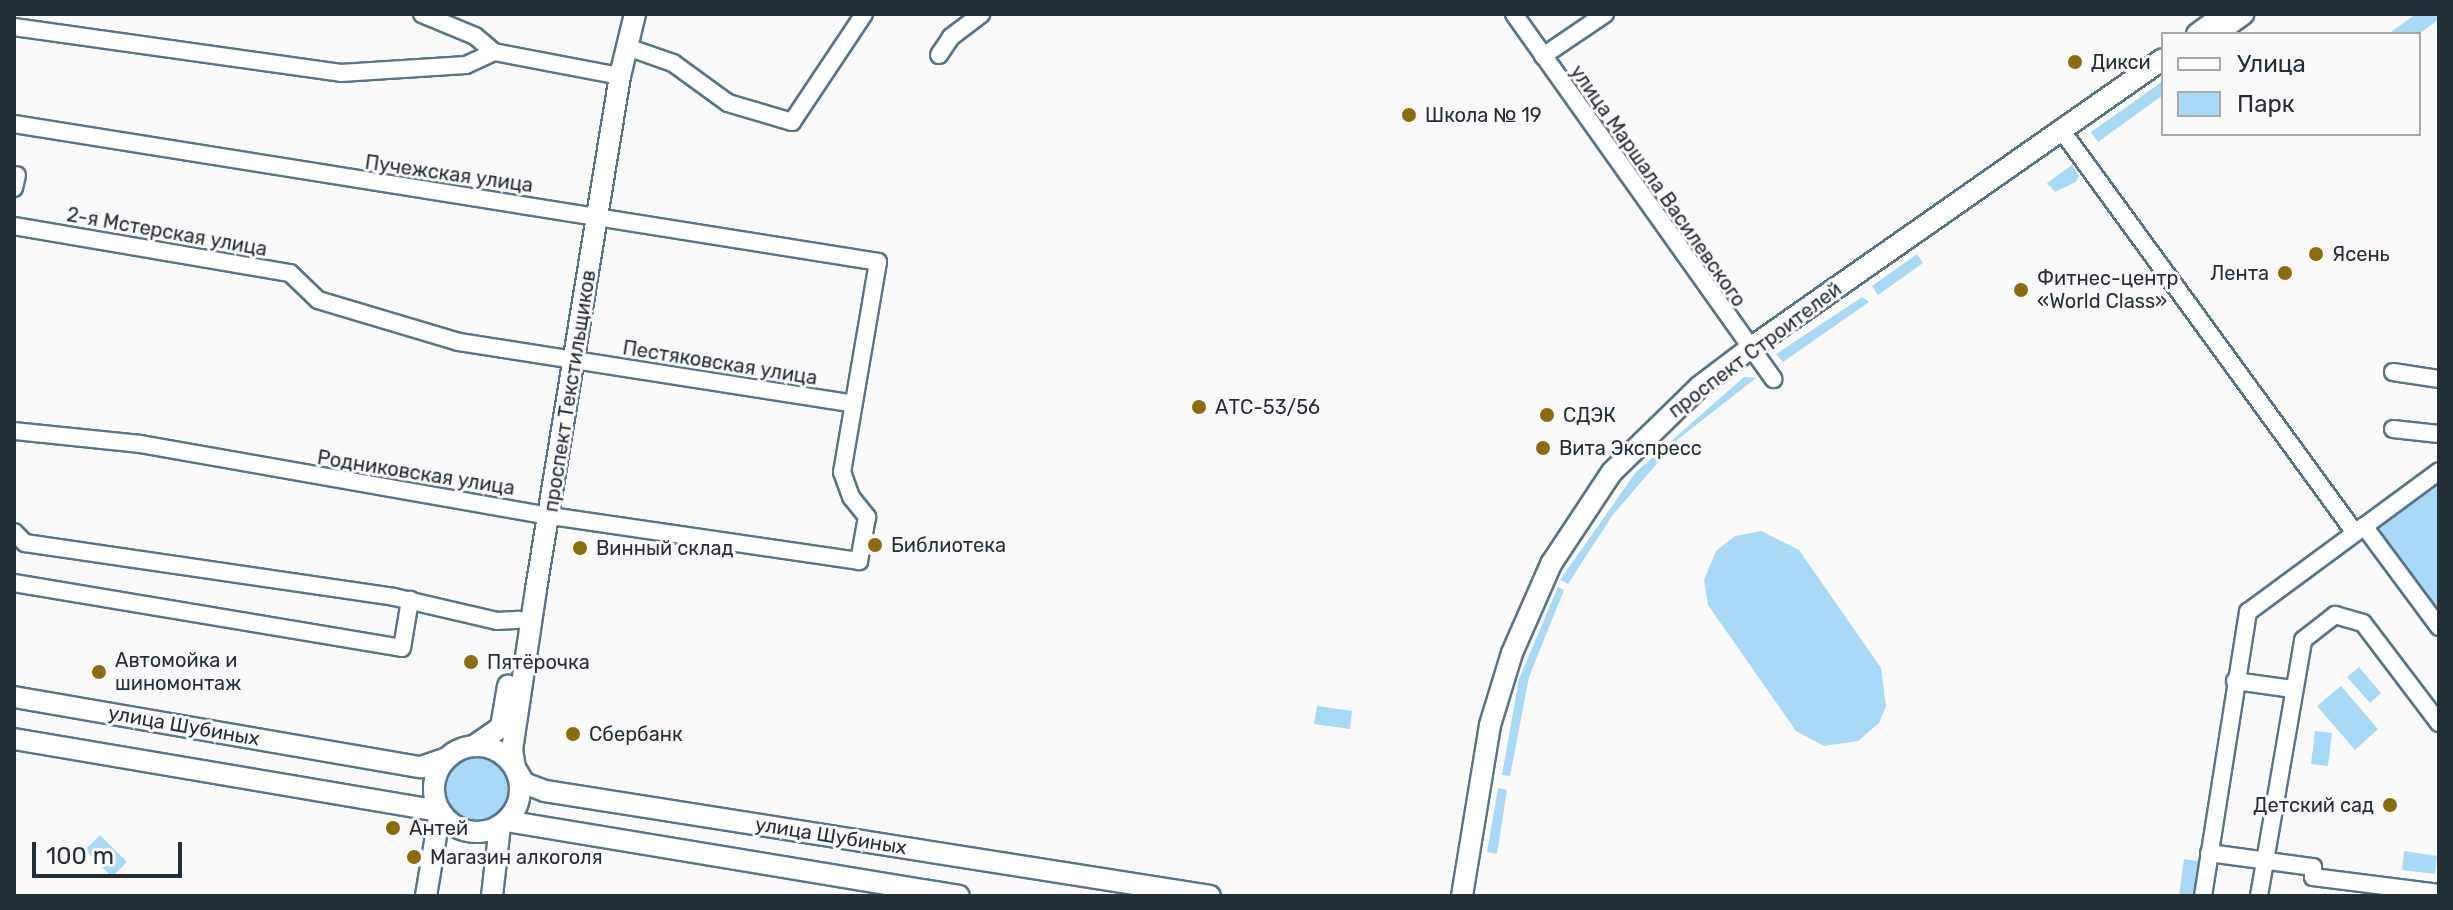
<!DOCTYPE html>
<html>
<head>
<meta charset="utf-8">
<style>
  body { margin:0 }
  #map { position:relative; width:2453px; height:910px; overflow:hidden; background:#fafafa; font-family:Rubik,sans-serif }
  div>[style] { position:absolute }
  .green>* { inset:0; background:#a8d9f7 }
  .round { border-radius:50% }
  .roads { filter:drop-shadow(2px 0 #587586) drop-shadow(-2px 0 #587586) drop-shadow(0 2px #587586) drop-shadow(0 -2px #587586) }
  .minor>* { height:16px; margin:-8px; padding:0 8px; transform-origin:8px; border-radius:8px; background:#fff }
  .major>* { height:20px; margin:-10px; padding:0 10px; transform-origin:10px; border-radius:10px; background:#fff }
  .major>.ring { margin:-10px; padding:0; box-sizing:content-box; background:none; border:20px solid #fff; border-radius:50% }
  .dots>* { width:22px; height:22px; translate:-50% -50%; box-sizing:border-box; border:4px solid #fafafa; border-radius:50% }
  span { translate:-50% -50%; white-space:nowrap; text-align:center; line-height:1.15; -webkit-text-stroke:6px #fafafa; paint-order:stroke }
  .poi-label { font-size:20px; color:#232f37 }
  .left { translate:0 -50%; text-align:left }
  .right { translate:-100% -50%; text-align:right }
  .street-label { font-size:20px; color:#232f37 }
  .frame { position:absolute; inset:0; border:16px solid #232f37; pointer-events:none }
  .legend { position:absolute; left:2161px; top:32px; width:260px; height:104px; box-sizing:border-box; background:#fafafa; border:2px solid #a4a9ac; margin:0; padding:10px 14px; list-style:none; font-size:24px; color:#232f37 }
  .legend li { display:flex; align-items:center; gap:16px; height:40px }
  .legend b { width:40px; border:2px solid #a4a9ac }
  .scale { position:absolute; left:32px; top:842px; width:150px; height:36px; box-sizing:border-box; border:4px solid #232f37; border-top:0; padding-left:10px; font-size:24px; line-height:28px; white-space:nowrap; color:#232f37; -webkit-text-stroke:6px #fafafa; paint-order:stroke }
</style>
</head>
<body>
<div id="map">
  <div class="green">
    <i style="clip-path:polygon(2416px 14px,2439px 14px,2439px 19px,2419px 34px,2388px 34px)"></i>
    <i style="clip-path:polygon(2163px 81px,2163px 95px,2098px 142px,2091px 132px)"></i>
    <i style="clip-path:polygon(2072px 165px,2079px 176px,2076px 182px,2055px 192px,2047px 183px)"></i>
    <i style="clip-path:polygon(1917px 254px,1923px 263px,1878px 295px,1872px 286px)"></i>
    <i style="clip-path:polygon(1862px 297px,1869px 302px,1783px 362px,1776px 354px)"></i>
    <i style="clip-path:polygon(1744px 377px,1756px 378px,1677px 440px,1612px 516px,1568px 584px,1560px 580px,1636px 472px)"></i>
    <i style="clip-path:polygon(2439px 473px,2439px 624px,2367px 527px)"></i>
    <i style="clip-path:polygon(1761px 531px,1799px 550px,1881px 668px,1886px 706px,1879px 723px,1858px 741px,1824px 746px,1796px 731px,1708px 605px,1704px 580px,1716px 551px,1735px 536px)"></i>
    <i style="clip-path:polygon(1558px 587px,1564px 590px,1529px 677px,1510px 776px,1502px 775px,1519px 679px)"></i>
    <i style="clip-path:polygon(2359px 667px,2381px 693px,2370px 703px,2347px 677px)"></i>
    <i style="clip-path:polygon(2341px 686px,2378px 729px,2355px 750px,2317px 706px)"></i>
    <i style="clip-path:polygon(1317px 706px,1352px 711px,1350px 729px,1314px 724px)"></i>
    <i style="clip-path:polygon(2315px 731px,2332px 733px,2328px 766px,2311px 764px)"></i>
    <i class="round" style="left:443px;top:755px;width:70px;height:70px"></i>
    <i style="clip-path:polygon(1498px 788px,1507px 790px,1497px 854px,1487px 852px)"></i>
    <i style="clip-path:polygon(100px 835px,127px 862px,112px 877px,85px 850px)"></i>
    <i style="clip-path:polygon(2404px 851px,2437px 856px,2435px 874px,2402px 870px)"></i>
    <i style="clip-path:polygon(2184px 859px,2203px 862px,2198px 896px,2179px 896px)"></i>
  </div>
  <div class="roads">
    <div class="minor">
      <i style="left:422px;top:14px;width:57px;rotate:22.5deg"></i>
      <i style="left:475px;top:36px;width:25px;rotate:40deg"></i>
      <i style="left:494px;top:52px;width:128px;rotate:10.8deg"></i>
      <i style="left:1514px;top:14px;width:448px;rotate:54.6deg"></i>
      <i style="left:14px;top:27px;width:330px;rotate:8deg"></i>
      <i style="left:341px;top:73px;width:125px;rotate:-3.7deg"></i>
      <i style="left:466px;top:65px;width:31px;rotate:-25deg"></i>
      <i style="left:627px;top:47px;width:49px;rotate:19.2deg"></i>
      <i style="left:673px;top:63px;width:68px;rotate:36deg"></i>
      <i style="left:728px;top:103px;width:67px;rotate:16.5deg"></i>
      <i style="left:792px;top:122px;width:130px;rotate:-56.3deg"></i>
      <i style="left:939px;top:55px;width:22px;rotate:-56deg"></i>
      <i style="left:951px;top:37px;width:38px;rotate:-37deg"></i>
      <i style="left:1543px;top:56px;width:75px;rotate:-34.1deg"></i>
      <i style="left:14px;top:124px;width:875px;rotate:9.07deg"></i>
      <i style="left:878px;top:262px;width:213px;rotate:99.7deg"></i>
      <i style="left:842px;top:472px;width:27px;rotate:70deg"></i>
      <i style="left:851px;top:497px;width:26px;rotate:51deg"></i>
      <i style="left:867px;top:517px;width:45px;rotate:100.3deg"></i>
      <i style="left:859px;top:561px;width:313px;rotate:-171.7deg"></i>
      <i style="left:549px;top:516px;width:415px;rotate:-170deg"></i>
      <i style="left:140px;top:444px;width:127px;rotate:-174.1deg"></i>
      <i style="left:2062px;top:131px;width:497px;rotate:53.9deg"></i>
      <i style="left:14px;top:188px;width:13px;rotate:-77deg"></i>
      <i style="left:14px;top:226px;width:280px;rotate:9.7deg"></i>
      <i style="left:290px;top:273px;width:39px;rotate:44deg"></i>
      <i style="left:318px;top:300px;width:147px;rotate:16.6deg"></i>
      <i style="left:459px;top:342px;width:399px;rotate:8.9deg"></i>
      <i style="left:2393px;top:372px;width:47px;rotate:8.7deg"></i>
      <i style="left:2393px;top:429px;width:46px;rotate:6.2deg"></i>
      <i style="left:2364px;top:526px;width:126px;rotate:53.4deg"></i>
      <i style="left:14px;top:532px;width:16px;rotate:45deg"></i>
      <i style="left:25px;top:543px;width:373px;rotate:8.3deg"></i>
      <i style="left:394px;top:597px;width:106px;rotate:13.1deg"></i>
      <i style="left:497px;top:621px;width:22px;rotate:-3deg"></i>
      <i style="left:14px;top:583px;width:393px;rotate:9.5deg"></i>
      <i style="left:402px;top:648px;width:49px;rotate:-80.5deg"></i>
      <i style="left:2235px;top:681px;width:59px;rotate:7.9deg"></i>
      <i style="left:2209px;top:853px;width:105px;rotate:7.7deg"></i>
      <i style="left:2313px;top:867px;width:10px;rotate:90deg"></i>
      <i style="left:2313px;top:877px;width:127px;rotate:7.2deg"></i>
      <i style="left:2203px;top:896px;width:288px;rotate:-81deg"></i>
      <i style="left:2248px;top:612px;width:237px;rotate:-36.4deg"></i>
      <i style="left:2259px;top:896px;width:260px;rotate:-80.2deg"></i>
      <i style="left:2303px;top:640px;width:41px;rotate:-38deg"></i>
      <i style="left:2335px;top:615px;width:29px;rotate:16deg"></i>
      <i style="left:2363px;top:623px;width:126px;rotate:52.8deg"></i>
    </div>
    <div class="major">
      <i style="left:2197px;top:34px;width:34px;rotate:-36deg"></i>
      <i style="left:2216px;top:34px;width:34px;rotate:-36deg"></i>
      <i style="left:14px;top:697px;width:413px;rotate:9.8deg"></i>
      <i style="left:421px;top:767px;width:28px;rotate:-19deg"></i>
      <i style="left:14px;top:739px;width:432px;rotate:9.6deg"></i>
      <i style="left:474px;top:746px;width:33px;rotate:-35deg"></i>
      <i style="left:501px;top:727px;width:42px;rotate:-80.3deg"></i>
      <i class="ring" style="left:434px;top:746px;width:66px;height:66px"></i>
      <i style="left:515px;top:768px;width:18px;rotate:-99deg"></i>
      <i style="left:512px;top:750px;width:163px;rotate:-81.5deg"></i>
      <i style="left:536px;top:589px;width:520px;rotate:-80.7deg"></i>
      <i style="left:620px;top:76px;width:64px;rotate:-76.4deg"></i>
      <i style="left:517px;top:771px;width:14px;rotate:60deg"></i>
      <i style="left:524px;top:783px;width:22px;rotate:21deg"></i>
      <i style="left:545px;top:791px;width:673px;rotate:8.97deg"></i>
      <i style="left:506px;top:821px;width:459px;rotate:9.4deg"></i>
      <i style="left:426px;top:896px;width:86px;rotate:-80.6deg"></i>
      <i style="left:492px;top:896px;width:70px;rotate:-83.5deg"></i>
      <i style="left:1462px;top:896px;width:173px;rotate:-80.7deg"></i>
      <i style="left:1490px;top:725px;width:75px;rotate:-73deg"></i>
      <i style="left:1512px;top:653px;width:97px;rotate:-66.3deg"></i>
      <i style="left:1551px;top:564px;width:110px;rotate:-56.5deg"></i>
      <i style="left:1612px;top:472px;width:122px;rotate:-44.3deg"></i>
      <i style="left:1699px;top:387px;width:63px;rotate:-37.2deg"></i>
      <i style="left:1749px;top:349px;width:505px;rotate:-35.01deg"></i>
    </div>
  </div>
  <div class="dots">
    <i style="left:2075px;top:62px;background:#896c0b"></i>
    <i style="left:1409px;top:115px;background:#896c0b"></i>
    <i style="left:2316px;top:254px;background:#896c0b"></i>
    <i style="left:2285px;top:273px;background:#896c0b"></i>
    <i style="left:2021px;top:290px;background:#896c0b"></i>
    <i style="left:1199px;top:407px;background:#896c0b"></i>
    <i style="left:1547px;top:415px;background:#896c0b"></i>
    <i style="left:1543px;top:448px;background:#896c0b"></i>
    <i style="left:875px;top:545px;background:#896c0b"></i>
    <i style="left:580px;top:548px;background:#896c0b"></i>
    <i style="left:471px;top:662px;background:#896c0b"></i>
    <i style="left:99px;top:672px;background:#896c0b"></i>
    <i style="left:573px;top:734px;background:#896c0b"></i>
    <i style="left:2390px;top:805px;background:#896c0b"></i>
    <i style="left:393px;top:828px;background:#896c0b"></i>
    <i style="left:414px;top:857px;background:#896c0b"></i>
  </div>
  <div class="poi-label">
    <span class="left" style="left:2091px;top:62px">Дикси</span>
    <span class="left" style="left:1425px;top:115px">Школа № 19</span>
    <span class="left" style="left:2332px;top:254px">Ясень</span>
    <span class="right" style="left:2269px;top:273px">Лента</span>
    <span class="left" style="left:2037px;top:290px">Фитнес-центр<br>«World Class»</span>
    <span class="left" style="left:1215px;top:407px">АТС-53/56</span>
    <span class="left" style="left:1563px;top:415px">СДЭК</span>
    <span class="left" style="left:1559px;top:448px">Вита Экспресс</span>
    <span class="left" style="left:891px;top:545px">Библиотека</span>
    <span class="left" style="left:596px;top:548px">Винный склад</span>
    <span class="left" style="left:115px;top:672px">Автомойка и<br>шиномонтаж</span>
    <span class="left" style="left:487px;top:662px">Пятёрочка</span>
    <span class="left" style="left:589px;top:734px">Сбербанк</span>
    <span class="right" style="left:2374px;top:805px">Детский сад</span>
    <span class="left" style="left:409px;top:828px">Антей</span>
    <span class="left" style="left:430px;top:857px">Магазин алкоголя</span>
  </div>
  <div class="street-label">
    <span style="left:449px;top:174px;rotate:8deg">Пучежская улица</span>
    <span style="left:1658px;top:186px;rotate:55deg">улица Маршала Василевского</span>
    <span style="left:167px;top:232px;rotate:10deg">2-я Мстерская улица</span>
    <span style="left:1755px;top:350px;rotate:-37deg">проспект Строителей</span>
    <span style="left:720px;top:363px;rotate:9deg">Пестяковская улица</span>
    <span style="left:570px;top:391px;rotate:-81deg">проспект Текстильщиков</span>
    <span style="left:416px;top:473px;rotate:9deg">Родниковская улица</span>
    <span style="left:184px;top:726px;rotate:10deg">улица Шубиных</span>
    <span style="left:831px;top:836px;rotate:9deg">улица Шубиных</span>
  </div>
  <div class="frame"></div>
  <ul class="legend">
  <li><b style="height:10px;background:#fff"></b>Улица</li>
  <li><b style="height:22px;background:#a8d9f7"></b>Парк</li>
  </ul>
  <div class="scale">100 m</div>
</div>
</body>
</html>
